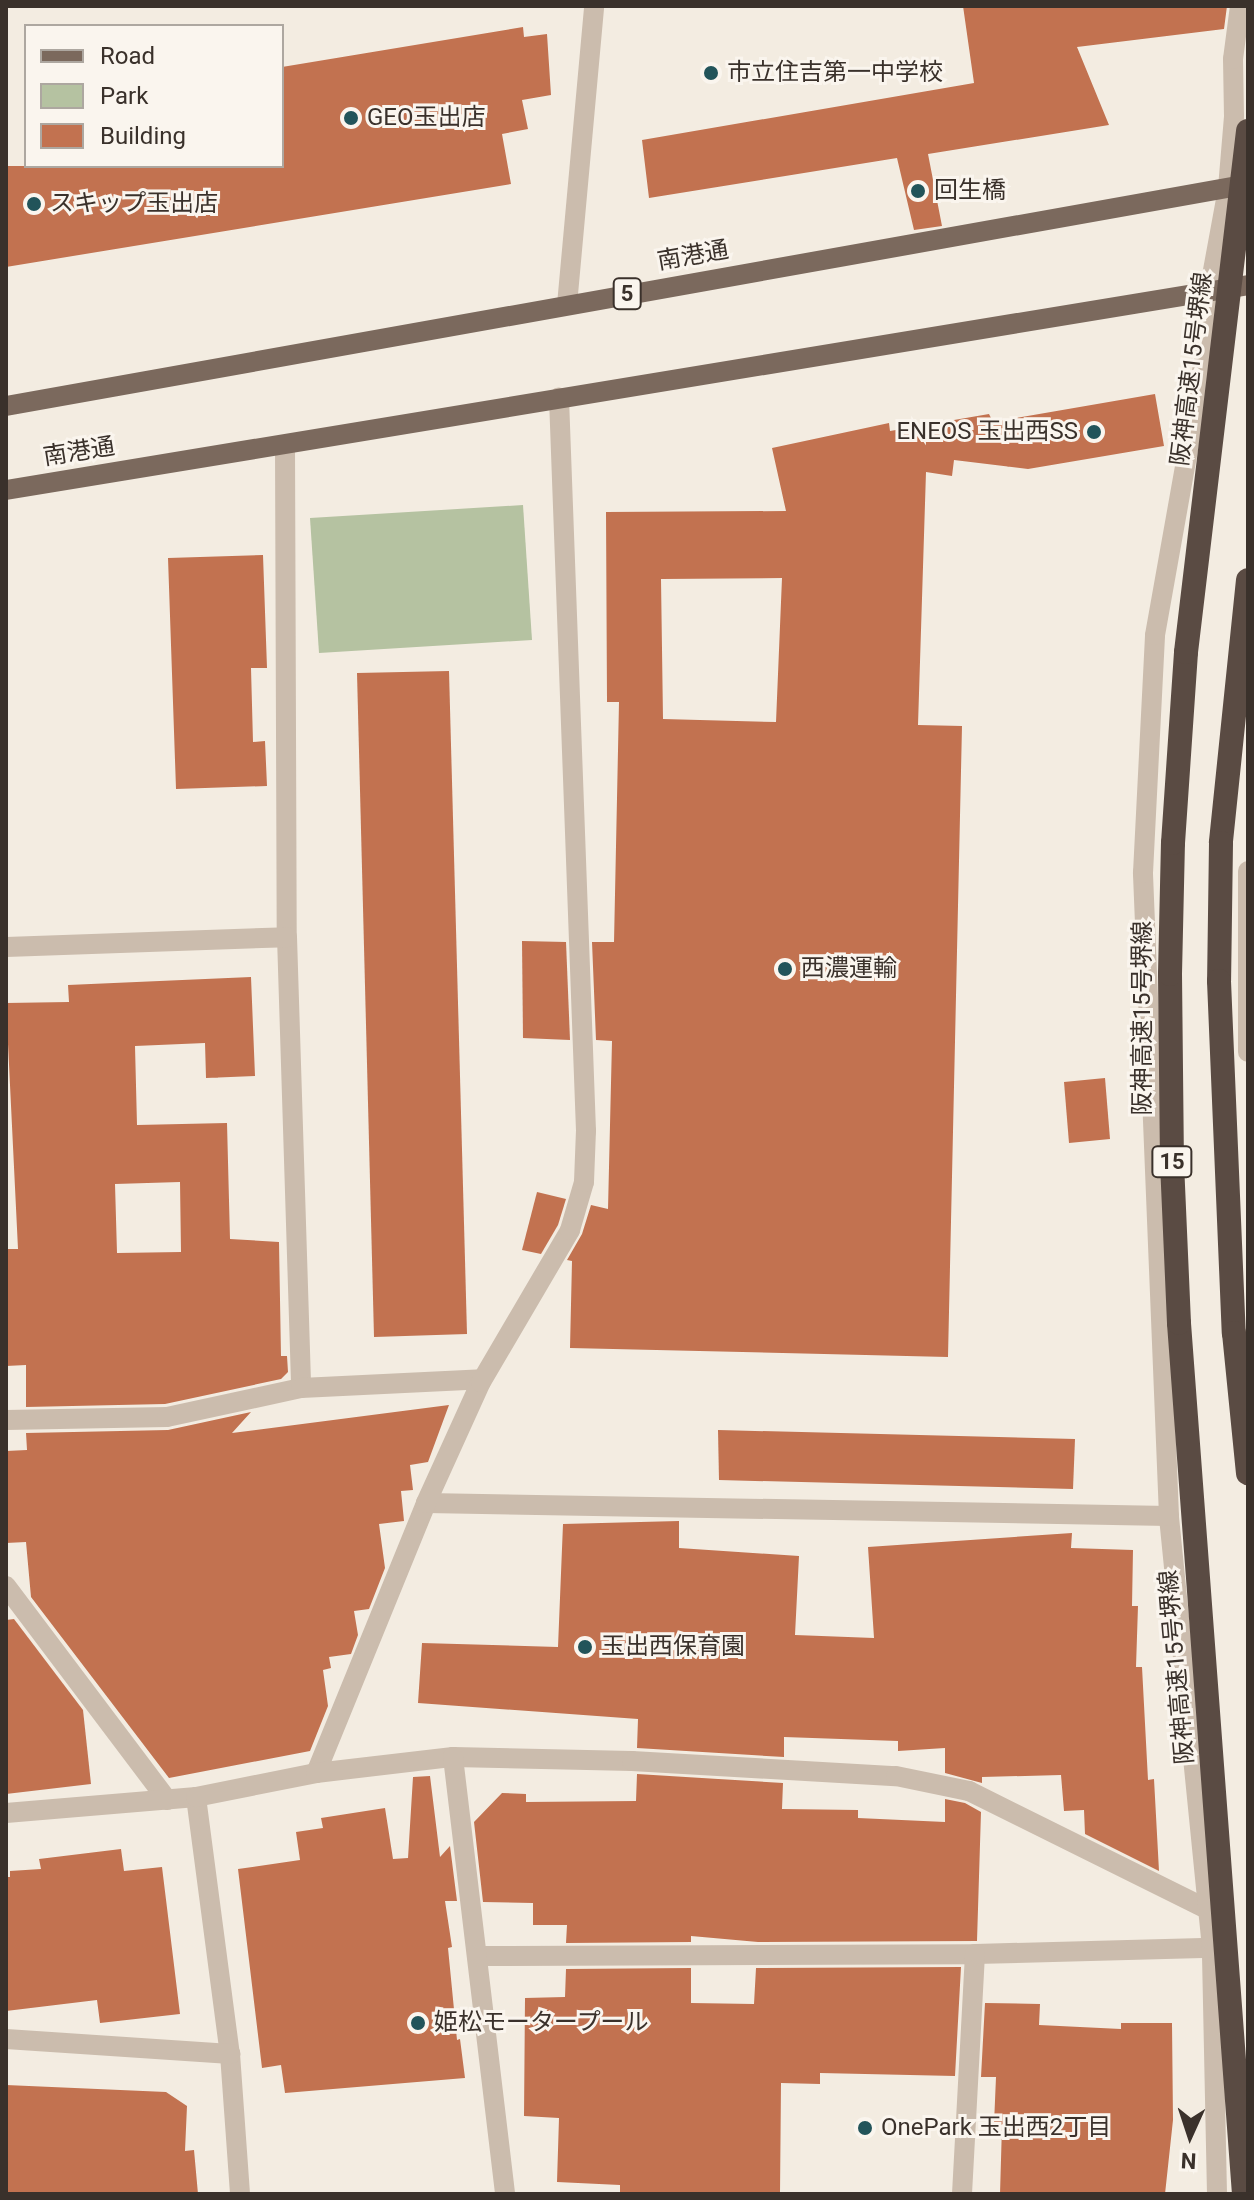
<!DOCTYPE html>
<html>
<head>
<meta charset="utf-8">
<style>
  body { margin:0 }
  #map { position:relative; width:1254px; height:2200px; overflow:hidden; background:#f3ece1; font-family:Roboto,"Noto Sans JP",sans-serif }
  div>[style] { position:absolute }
  .green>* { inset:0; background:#b5c2a1 }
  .building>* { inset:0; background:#c27250 }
  .minor>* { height:20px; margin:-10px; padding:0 10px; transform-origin:10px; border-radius:10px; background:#cbbcad }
  .tertiary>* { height:20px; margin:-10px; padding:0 10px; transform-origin:10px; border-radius:10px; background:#cbbcad }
  .primary>* { height:20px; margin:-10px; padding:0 10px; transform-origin:10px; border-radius:10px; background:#7b695d }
  .motorway>* { height:24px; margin:-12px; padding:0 12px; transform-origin:12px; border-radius:12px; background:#5a4b43 }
  .motorway-bridge>* { height:24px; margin:-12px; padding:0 12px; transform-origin:12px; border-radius:12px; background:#5a4b43 }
  .dots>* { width:22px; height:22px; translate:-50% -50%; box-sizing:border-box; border:4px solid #faf5ee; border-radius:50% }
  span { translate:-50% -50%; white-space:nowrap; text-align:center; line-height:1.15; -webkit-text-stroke:6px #faf5ee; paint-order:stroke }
  .shield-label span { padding:2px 6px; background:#faf5ee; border:2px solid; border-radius:6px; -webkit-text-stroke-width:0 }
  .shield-label { font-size:22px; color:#3a312b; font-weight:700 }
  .poi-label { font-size:24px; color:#3a312b }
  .left { translate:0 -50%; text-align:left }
  .right { translate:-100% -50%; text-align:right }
  .street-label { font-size:24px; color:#3a312b }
  .frame { position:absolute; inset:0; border:8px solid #3a312b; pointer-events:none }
  .legend { position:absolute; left:24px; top:24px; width:260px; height:144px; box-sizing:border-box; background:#faf5ee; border:2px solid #ada7a0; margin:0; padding:10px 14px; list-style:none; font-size:24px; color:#3a312b }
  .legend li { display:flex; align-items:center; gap:16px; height:40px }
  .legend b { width:40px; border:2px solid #ada7a0 }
  .north { position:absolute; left:1150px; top:2096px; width:80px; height:80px; -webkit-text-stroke:6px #faf5ee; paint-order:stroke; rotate:183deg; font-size:22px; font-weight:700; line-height:32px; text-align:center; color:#3a312b }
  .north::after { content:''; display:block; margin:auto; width:28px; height:36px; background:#3a312b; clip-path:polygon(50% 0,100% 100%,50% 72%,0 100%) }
</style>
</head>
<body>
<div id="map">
  <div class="green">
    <i style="clip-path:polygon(523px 505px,532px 640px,319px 653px,310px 518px)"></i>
  </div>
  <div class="building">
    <i style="clip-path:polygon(963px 6px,1227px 6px,1224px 29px,1077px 47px,1109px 125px,928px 154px,942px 226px,914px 230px,897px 158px,649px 198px,642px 140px,974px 83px)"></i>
    <i style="clip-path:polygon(523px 27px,524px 37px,547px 34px,551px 95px,522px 100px,528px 129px,502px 134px,511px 184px,6px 267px,6px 166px,282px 166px,282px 67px)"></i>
    <i style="clip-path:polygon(evenodd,1155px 394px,1164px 446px,1028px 469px,954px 460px,952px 476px,926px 472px,918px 725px,962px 726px,948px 1357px,570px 1348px,572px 1261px,567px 1260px,582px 1234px,591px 1205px,608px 1209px,612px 1041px,596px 1040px,592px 942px,614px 942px,619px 702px,607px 702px,606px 512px,786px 511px,772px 448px,889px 423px,890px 431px,989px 414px,993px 422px,1155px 394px,782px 578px,776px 722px,663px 719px,661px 579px,782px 578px)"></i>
    <i style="clip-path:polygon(263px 555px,267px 668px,251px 668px,253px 742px,265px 741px,267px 786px,176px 789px,168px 558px)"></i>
    <i style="clip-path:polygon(449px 671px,467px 1334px,374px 1337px,357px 673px)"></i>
    <i style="clip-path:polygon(522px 941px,566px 942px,570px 1040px,523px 1038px)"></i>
    <i style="clip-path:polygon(evenodd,251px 977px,255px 1076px,206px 1078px,205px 1043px,135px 1046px,137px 1125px,227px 1123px,230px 1239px,279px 1242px,281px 1356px,287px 1356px,288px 1372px,281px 1379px,165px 1404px,26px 1407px,26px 1365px,6px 1366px,6px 1249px,18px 1249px,6px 1003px,69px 1002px,68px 985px,251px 977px,180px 1182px,181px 1252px,117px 1253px,115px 1184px,180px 1182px)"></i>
    <i style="clip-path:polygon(1105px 1078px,1110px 1139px,1069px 1143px,1064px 1082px)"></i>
    <i style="clip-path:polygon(537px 1192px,566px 1199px,558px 1225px,541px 1254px,522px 1250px)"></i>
    <i style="clip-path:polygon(449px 1405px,428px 1462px,410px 1465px,413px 1490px,401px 1491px,404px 1521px,379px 1524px,385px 1568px,369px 1609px,354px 1611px,358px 1635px,351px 1654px,329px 1657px,331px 1668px,323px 1670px,328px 1706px,310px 1751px,169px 1778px,31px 1597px,26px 1542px,6px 1543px,6px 1451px,27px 1450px,26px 1433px,168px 1430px,251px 1412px,232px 1433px)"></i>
    <i style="clip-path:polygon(718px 1430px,1075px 1439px,1073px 1489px,719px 1480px)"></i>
    <i style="clip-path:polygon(679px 1521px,679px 1548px,799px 1556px,795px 1635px,874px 1638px,868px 1547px,1072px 1533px,1071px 1548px,1133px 1550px,1132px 1606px,1138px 1606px,1136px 1667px,1142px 1667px,1148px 1780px,1154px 1779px,1159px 1871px,1085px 1834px,1084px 1810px,1064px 1811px,1061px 1775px,982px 1777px,982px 1783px,945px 1773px,945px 1748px,898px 1751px,898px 1741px,784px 1737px,784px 1757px,637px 1748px,638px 1719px,418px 1703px,422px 1643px,558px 1647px,563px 1524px)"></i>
    <i style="clip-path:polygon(14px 1619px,83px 1710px,91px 1784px,6px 1794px,6px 1620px)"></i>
    <i style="clip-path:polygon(637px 1774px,783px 1783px,782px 1809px,858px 1810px,858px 1818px,945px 1822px,945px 1799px,965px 1803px,981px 1812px,977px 1941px,758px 1942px,691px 1936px,691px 1942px,566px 1943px,567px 1925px,533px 1925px,533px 1903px,483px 1902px,474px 1822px,502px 1793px,526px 1794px,526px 1802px,636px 1801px)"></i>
    <i style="clip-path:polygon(430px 1776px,440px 1857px,450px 1846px,457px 1901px,445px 1901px,452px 1947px,448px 1948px,457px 2040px,460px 2039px,465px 2078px,285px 2093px,281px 2065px,262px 2068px,238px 1869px,300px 1860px,296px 1832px,323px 1828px,321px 1818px,385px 1808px,393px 1859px,408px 1858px,413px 1777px)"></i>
    <i style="clip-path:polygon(121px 1849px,124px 1871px,162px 1867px,180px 2014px,100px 2023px,97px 2000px,6px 2011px,6px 1877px,10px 1877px,10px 1871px,41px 1869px,39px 1859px)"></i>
    <i style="clip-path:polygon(961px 1967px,955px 2076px,820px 2073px,820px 2084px,781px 2083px,780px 2194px,620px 2194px,620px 2185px,557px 2182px,559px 2118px,524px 2116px,525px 1998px,565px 1997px,566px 1969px,691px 1968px,691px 2003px,754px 2004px,756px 1968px)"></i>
    <i style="clip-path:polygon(985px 2003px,1040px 2004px,1039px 2025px,1121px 2029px,1121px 2023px,1172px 2023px,1173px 2120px,1165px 2194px,1000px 2194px,1002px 2125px,994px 2124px,996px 2077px,981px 2077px)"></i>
    <i style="clip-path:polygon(6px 2085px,166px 2092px,187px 2106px,185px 2151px,194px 2150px,198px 2194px,6px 2194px)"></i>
  </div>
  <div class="minor">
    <i style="left:567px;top:305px;width:300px;rotate:-84.8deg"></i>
    <i style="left:285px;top:446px;width:491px;rotate:89.8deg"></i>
    <i style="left:287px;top:937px;width:451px;rotate:88.2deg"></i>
    <i style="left:6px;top:947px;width:281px;rotate:-2deg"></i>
    <i style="left:6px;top:1420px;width:161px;rotate:-1.1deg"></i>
    <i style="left:167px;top:1417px;width:137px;rotate:-12.2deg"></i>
    <i style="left:301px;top:1388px;width:181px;rotate:-2.8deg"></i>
    <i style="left:426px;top:1503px;width:743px;rotate:1deg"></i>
    <i style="left:6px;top:1586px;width:268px;rotate:53deg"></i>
    <i style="left:316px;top:1773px;width:292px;rotate:-67.8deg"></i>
    <i style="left:426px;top:1503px;width:133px;rotate:-65.6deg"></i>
    <i style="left:481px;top:1382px;width:176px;rotate:-59.6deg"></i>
    <i style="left:570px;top:1230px;width:50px;rotate:-73.7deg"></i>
    <i style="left:584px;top:1182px;width:51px;rotate:-87.8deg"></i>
    <i style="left:586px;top:1131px;width:734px;rotate:-92.11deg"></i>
    <i style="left:196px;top:1797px;width:259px;rotate:82.5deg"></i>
    <i style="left:230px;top:2054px;width:140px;rotate:85.9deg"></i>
    <i style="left:6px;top:1813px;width:191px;rotate:-4.8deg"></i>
    <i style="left:196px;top:1797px;width:122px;rotate:-11.3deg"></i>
    <i style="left:316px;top:1773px;width:138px;rotate:-6.7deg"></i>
    <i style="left:453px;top:1757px;width:179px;rotate:1.3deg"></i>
    <i style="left:632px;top:1761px;width:264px;rotate:3.3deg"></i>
    <i style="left:896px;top:1776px;width:75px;rotate:11.6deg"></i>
    <i style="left:969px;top:1791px;width:266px;rotate:26.4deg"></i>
    <i style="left:477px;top:1956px;width:498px;rotate:-0.2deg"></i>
    <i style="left:975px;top:1954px;width:237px;rotate:-1.5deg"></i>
    <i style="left:6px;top:2039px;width:225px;rotate:3.8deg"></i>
    <i style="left:962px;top:2194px;width:240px;rotate:-86.9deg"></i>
  </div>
  <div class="tertiary">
    <i style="left:1248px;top:871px;width:181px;rotate:90deg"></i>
    <i style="left:453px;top:1757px;width:440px;rotate:83.2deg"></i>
    <i style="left:1217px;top:2194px;width:246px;rotate:-91.2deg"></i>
    <i style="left:1212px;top:1948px;width:434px;rotate:-95.7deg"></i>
    <i style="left:1169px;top:1516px;width:644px;rotate:-92.32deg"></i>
    <i style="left:1143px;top:873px;width:238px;rotate:-87.1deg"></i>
    <i style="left:1155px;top:635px;width:291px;rotate:-79.9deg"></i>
    <i style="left:1206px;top:348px;width:56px;rotate:-86.9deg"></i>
    <i style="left:1209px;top:292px;width:106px;rotate:-79.6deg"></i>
    <i style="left:1228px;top:188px;width:72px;rotate:-85.2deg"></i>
    <i style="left:1234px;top:116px;width:57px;rotate:-91deg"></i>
    <i style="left:1233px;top:59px;width:53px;rotate:-82.5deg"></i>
  </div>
  <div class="primary">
    <i style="left:6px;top:406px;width:1262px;rotate:-10.13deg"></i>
    <i style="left:6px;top:490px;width:1259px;rotate:-9.37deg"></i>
  </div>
  <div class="motorway">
    <i style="left:1248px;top:580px;width:264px;rotate:95.9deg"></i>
    <i style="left:1221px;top:843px;width:138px;rotate:90.8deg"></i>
    <i style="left:1219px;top:981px;width:352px;rotate:87.6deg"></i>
    <i style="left:1234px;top:1333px;width:141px;rotate:84.3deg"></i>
  </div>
  <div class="motorway-bridge">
    <i style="left:1244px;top:2194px;width:873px;rotate:-94.27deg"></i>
    <i style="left:1179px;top:1323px;width:158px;rotate:-92.5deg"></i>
    <i style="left:1172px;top:1165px;width:191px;rotate:-90.6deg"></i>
    <i style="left:1170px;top:974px;width:131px;rotate:-88.7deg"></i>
    <i style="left:1173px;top:843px;width:191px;rotate:-86.1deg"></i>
    <i style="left:1186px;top:652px;width:525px;rotate:-83.21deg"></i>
  </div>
  <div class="dots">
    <i style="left:711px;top:73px;background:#22545a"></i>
    <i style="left:351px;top:118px;background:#22545a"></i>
    <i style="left:918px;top:191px;background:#22545a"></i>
    <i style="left:34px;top:204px;background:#22545a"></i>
    <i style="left:1094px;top:432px;background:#22545a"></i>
    <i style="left:785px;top:969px;background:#22545a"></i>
    <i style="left:585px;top:1647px;background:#22545a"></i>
    <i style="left:418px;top:2023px;background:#22545a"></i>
    <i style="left:865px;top:2128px;background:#22545a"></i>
  </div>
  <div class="shield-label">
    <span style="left:627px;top:294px">5</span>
    <span style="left:1172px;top:1162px">15</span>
  </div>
  <div class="poi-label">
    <span class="left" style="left:727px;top:73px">市立住吉第一中学校</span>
    <span class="left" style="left:367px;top:118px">GEO玉出店</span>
    <span class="left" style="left:934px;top:191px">回生橋</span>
    <span class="left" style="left:50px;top:204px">スキップ玉出店</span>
    <span class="right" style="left:1078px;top:432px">ENEOS 玉出西SS</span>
    <span class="left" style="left:801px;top:969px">西濃運輸</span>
    <span class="left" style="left:601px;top:1647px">玉出西保育園</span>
    <span class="left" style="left:434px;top:2023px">姫松モータープール</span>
    <span class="left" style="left:881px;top:2128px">OnePark 玉出西2丁目</span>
  </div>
  <div class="street-label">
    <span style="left:693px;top:256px;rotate:-10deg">南港通</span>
    <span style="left:1192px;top:369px;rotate:-83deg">阪神高速15号堺線</span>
    <span style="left:79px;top:452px;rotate:-9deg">南港通</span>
    <span style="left:1143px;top:1018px;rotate:-90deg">阪神高速15号堺線</span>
    <span style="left:1177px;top:1667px;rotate:-95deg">阪神高速15号堺線</span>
  </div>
  <div class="frame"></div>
  <ul class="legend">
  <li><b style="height:10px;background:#7b695d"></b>Road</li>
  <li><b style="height:22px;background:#b5c2a1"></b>Park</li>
  <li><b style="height:22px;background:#c27250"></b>Building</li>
  </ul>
  <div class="north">N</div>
</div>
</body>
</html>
